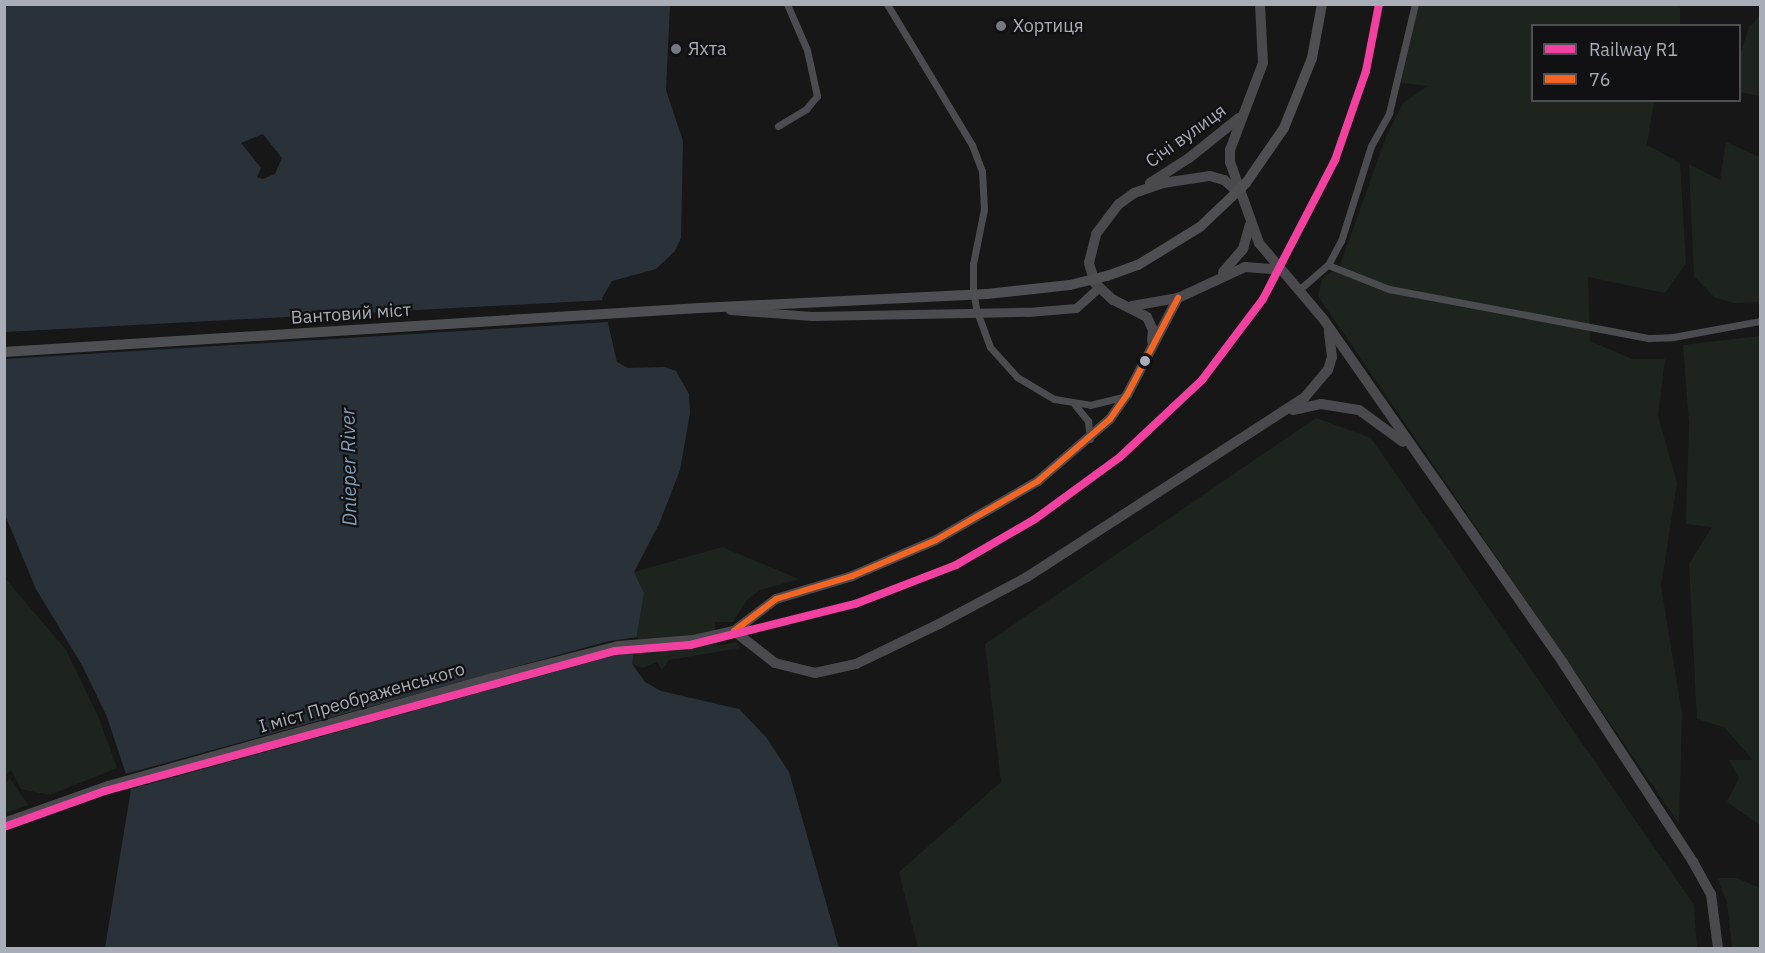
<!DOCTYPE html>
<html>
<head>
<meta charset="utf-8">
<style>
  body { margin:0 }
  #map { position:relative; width:1765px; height:953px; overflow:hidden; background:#171717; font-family:"IBM Plex Sans",sans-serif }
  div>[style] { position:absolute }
  .green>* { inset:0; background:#1d241e }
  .water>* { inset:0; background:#2a3239 }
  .pier>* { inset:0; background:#171717 }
  .minor>* { height:7px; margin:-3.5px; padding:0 3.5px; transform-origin:3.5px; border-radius:3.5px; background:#4b4c50 }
  .tertiary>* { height:9px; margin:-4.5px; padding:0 4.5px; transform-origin:4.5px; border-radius:4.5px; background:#4b4c50 }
  .secondary>* { height:10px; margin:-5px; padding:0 5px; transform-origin:5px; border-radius:5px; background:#4a4a4e }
  .primary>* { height:10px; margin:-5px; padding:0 5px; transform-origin:5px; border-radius:5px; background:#4d4f52 }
  .tertiary-bridge>* { height:9px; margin:-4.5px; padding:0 4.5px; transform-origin:4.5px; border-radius:4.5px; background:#4b4c50 }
  .primary-bridge>* { height:10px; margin:-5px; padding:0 5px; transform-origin:5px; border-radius:5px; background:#4d4f52 }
  .bus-1>* { height:6px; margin:-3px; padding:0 3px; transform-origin:3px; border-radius:3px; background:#f26522 }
  .rail-1>* { height:8px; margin:-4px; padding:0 4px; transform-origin:4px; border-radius:4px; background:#f240a1 }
  .dots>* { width:16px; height:16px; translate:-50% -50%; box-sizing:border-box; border:3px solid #111113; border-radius:50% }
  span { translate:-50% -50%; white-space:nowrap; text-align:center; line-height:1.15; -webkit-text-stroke:4.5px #111113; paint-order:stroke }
  .poi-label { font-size:18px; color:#a8adb8 }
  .left { translate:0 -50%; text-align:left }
  .street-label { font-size:18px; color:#a8adb8 }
  .water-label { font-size:20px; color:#7f9bb3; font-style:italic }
  .frame { position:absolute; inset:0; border:6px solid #a8adb8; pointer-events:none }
  .legend { position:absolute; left:1531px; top:24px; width:210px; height:78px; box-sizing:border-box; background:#111113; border:2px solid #4d4f55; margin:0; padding:8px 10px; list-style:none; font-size:18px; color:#a8adb8 }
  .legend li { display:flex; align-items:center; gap:12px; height:30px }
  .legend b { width:30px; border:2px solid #4d4f55 }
</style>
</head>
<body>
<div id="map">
  <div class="green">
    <i style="clip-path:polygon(1674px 4px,1680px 7px,1680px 25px,1532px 26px,1532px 100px,1654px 101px,1647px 145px,1680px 163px,1686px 263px,1665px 293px,1588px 277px,1590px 341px,1632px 359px,1665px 359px,1658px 416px,1677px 483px,1661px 586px,1682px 714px,1679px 824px,1318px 296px,1322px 279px,1340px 265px,1386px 137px,1403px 103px,1428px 86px,1395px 82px,1415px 5px)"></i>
    <i style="clip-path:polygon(1760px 16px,1760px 96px,1740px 92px,1740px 55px,1749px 27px)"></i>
    <i style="clip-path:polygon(1726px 142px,1760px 157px,1760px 302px,1734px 303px,1714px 297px,1694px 276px,1689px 164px,1720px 180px)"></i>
    <i style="clip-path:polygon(1760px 336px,1760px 825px,1727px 802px,1739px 778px,1729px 760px,1753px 760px,1724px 727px,1697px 719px,1689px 564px,1712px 527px,1686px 524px,1689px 423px,1683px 345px)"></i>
    <i style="clip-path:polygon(1316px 418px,1371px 438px,1694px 905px,1697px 948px,918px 948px,899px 872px,1001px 782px,985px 644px)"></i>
    <i style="clip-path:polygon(722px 547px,799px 579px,760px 590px,747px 600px,733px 622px,715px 622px,717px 646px,736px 642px,740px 648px,669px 660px,662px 670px,657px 662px,642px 668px,632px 664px,644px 593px,634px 572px)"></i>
    <i style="clip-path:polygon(5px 578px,66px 650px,98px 716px,117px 768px,50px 795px,21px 789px,11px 770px,5px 775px)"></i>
    <i style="clip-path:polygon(10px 778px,28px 805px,5px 813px,5px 783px)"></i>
    <i style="clip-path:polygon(1717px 878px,1737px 878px,1760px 888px,1760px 948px,1732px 948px,1727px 902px)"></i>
  </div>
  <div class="water">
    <i style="clip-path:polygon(evenodd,4px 5px,670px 5px,666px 90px,683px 141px,681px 238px,675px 251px,656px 269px,612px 281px,602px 298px,617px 362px,628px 368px,664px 367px,676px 371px,689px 394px,690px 413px,680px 470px,659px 524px,634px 572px,644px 593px,632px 664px,645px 682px,661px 691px,739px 709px,766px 737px,789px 772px,839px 948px,105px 948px,131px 789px,107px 717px,83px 667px,36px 589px,5px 515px,4px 5px,263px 134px,282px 158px,275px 174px,263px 179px,257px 177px,261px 168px,241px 143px,263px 134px)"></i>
  </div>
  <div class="pier">
    <i style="clip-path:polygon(605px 300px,608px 322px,5px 359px,5px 332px)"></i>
    <i style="clip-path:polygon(638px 637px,636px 653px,616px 655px,128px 790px,125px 774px,609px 641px)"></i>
  </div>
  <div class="minor">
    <i style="left:887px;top:4px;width:165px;rotate:58.9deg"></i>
    <i style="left:972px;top:145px;width:28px;rotate:69deg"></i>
    <i style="left:982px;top:171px;width:38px;rotate:87deg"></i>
    <i style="left:984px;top:209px;width:56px;rotate:101.3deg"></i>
    <i style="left:973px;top:264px;width:25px;rotate:90deg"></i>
    <i style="left:973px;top:289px;width:20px;rotate:81deg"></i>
    <i style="left:976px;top:309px;width:40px;rotate:69.8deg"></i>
    <i style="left:990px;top:347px;width:40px;rotate:48deg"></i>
    <i style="left:1017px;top:377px;width:43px;rotate:30.7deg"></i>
    <i style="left:1054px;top:399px;width:36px;rotate:9deg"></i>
    <i style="left:1090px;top:405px;width:36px;rotate:-14deg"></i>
    <i style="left:778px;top:126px;width:33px;rotate:-31deg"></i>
    <i style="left:806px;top:109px;width:17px;rotate:-50deg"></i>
    <i style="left:817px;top:96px;width:47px;rotate:-102.3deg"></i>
    <i style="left:807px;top:50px;width:50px;rotate:-113.5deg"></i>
    <i style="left:1328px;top:265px;width:66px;rotate:21.5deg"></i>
    <i style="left:1389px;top:289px;width:265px;rotate:10.7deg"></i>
    <i style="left:1649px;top:338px;width:24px;rotate:-2deg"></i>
    <i style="left:1673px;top:337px;width:88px;rotate:-10.4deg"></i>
    <i style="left:1300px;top:289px;width:37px;rotate:-41deg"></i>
    <i style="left:1328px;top:265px;width:27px;rotate:-62deg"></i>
    <i style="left:1341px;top:241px;width:100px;rotate:-72.5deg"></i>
    <i style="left:1371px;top:146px;width:38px;rotate:-61deg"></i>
    <i style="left:1389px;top:113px;width:112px;rotate:-76.6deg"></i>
    <i style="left:1075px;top:405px;width:21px;rotate:51deg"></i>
    <i style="left:1088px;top:421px;width:18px;rotate:84deg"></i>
  </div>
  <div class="tertiary">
    <i style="left:1028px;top:312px;width:48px;rotate:-4.8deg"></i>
    <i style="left:1076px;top:308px;width:30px;rotate:-42deg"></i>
  </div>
  <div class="secondary">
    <i style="left:1260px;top:4px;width:59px;rotate:87.1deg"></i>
    <i style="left:1263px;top:63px;width:93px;rotate:110.8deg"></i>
    <i style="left:1230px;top:150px;width:12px;rotate:90deg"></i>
    <i style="left:1230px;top:162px;width:86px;rotate:70.3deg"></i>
    <i style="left:1259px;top:243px;width:101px;rotate:49.8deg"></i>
    <i style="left:1324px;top:320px;width:418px;rotate:55.1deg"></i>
    <i style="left:1563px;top:663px;width:238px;rotate:56.8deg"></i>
    <i style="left:1693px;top:862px;width:37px;rotate:61deg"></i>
    <i style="left:1711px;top:894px;width:54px;rotate:82.6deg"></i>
    <i style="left:1150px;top:183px;width:46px;rotate:-32.7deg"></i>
    <i style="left:1189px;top:158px;width:64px;rotate:-38.7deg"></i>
    <i style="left:1223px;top:272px;width:30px;rotate:-49deg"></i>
    <i style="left:1243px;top:249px;width:25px;rotate:-74deg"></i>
    <i style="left:1132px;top:306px;width:47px;rotate:-9.9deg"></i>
    <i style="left:1178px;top:298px;width:74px;rotate:-24.8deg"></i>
    <i style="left:1245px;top:267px;width:32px;rotate:4deg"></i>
    <i style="left:1152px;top:341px;width:11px;rotate:-85deg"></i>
    <i style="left:1153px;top:330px;width:14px;rotate:-115deg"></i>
    <i style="left:1147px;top:317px;width:38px;rotate:-153deg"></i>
    <i style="left:1113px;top:300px;width:25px;rotate:-137deg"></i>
    <i style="left:1095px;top:283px;width:21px;rotate:-107deg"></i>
    <i style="left:1089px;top:263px;width:30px;rotate:-76deg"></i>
    <i style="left:1096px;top:234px;width:38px;rotate:-53deg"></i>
    <i style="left:1119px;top:204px;width:19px;rotate:-36deg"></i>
    <i style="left:1134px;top:193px;width:31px;rotate:-19deg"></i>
    <i style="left:1163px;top:183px;width:48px;rotate:-8.5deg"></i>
    <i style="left:1210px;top:176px;width:15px;rotate:16deg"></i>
    <i style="left:1224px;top:180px;width:21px;rotate:41deg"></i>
    <i style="left:1293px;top:410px;width:29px;rotate:-12deg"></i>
    <i style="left:1321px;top:404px;width:38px;rotate:9deg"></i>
    <i style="left:1359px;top:410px;width:54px;rotate:36deg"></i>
    <i style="left:734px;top:631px;width:52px;rotate:38deg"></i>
    <i style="left:775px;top:663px;width:41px;rotate:14deg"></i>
    <i style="left:815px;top:673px;width:42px;rotate:-12.4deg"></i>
    <i style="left:856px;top:664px;width:92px;rotate:-25.7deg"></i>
    <i style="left:939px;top:624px;width:100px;rotate:-28.1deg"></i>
    <i style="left:1027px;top:577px;width:331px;rotate:-32.9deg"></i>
    <i style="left:1305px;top:397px;width:35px;rotate:-50deg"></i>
    <i style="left:1328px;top:370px;width:14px;rotate:-73deg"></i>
    <i style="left:1332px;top:357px;width:26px;rotate:-97deg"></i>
    <i style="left:734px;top:631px;width:53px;rotate:-37.3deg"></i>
    <i style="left:776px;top:599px;width:79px;rotate:-16.8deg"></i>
    <i style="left:852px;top:576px;width:91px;rotate:-23.2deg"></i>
    <i style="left:936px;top:540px;width:118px;rotate:-30deg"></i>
    <i style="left:1038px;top:481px;width:95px;rotate:-40.7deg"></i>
    <i style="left:1110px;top:419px;width:29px;rotate:-55deg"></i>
    <i style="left:1127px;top:395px;width:110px;rotate:-62.3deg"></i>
    <i style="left:4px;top:823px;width:110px;rotate:-19.6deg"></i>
    <i style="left:108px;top:786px;width:400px;rotate:-15.7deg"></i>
    <i style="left:493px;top:678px;width:130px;rotate:-14.3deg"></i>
    <i style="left:619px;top:646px;width:75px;rotate:-4.6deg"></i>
    <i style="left:694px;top:640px;width:41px;rotate:-12.7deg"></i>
  </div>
  <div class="primary">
    <i style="left:1284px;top:128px;width:75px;rotate:-68.2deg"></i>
    <i style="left:1312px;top:58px;width:55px;rotate:-79.5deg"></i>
    <i style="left:4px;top:352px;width:697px;rotate:-3.62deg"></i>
  </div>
  <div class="tertiary-bridge">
    <i style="left:730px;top:310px;width:82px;rotate:4.2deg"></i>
    <i style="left:812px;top:316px;width:216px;rotate:-1.1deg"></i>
  </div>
  <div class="primary-bridge">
    <i style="left:700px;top:308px;width:287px;rotate:-2.8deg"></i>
    <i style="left:987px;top:294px;width:83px;rotate:-6.2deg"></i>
    <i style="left:1070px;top:285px;width:38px;rotate:-14deg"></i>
    <i style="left:1107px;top:276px;width:33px;rotate:-20deg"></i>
    <i style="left:1138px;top:265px;width:73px;rotate:-31.5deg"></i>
    <i style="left:1200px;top:227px;width:64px;rotate:-43.7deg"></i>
    <i style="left:1246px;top:183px;width:67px;rotate:-55.4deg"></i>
  </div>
  <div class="bus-1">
    <i style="left:734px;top:631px;width:53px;rotate:-37.3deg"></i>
    <i style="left:776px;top:599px;width:79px;rotate:-16.8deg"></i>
    <i style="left:852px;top:576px;width:91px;rotate:-23.2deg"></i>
    <i style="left:936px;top:540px;width:118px;rotate:-30deg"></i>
    <i style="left:1038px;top:481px;width:95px;rotate:-40.7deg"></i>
    <i style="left:1110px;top:419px;width:29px;rotate:-55deg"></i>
    <i style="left:1127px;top:395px;width:110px;rotate:-62.3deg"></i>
  </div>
  <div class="rail-1">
    <i style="left:4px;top:827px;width:107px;rotate:-19.6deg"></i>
    <i style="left:105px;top:791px;width:529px;rotate:-15.35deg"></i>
    <i style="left:615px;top:651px;width:75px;rotate:-4.6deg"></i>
    <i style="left:690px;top:645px;width:170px;rotate:-14deg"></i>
    <i style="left:855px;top:604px;width:108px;rotate:-21.1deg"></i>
    <i style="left:956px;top:565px;width:91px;rotate:-30.2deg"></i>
    <i style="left:1035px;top:519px;width:105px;rotate:-36.1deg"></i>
    <i style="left:1120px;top:457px;width:112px;rotate:-43.2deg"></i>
    <i style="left:1202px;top:380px;width:101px;rotate:-53deg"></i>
    <i style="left:1263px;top:299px;width:157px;rotate:-62.6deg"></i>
    <i style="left:1335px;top:160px;width:94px;rotate:-70.8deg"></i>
    <i style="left:1366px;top:71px;width:68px;rotate:-79deg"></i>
  </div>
  <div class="dots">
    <i style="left:1001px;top:26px;background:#757880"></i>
    <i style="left:676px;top:49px;background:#757880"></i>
    <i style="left:1145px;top:361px;background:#a8adb8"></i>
  </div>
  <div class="poi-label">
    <span class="left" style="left:1013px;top:26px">Хортиця</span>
    <span class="left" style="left:688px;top:49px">Яхта</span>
  </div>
  <div class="street-label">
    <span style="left:1186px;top:136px;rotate:-36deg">Січі вулиця</span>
    <span style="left:351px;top:314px;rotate:-4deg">Вантовий міст</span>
    <span style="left:362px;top:698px;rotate:-16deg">I міст Преображенського</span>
  </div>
  <div class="water-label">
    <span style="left:348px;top:467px;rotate:-91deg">Dnieper River</span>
  </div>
  <div class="frame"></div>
  <ul class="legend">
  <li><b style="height:8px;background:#f240a1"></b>Railway R1</li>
  <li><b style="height:8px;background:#f26522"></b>76</li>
  </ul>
</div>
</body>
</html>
